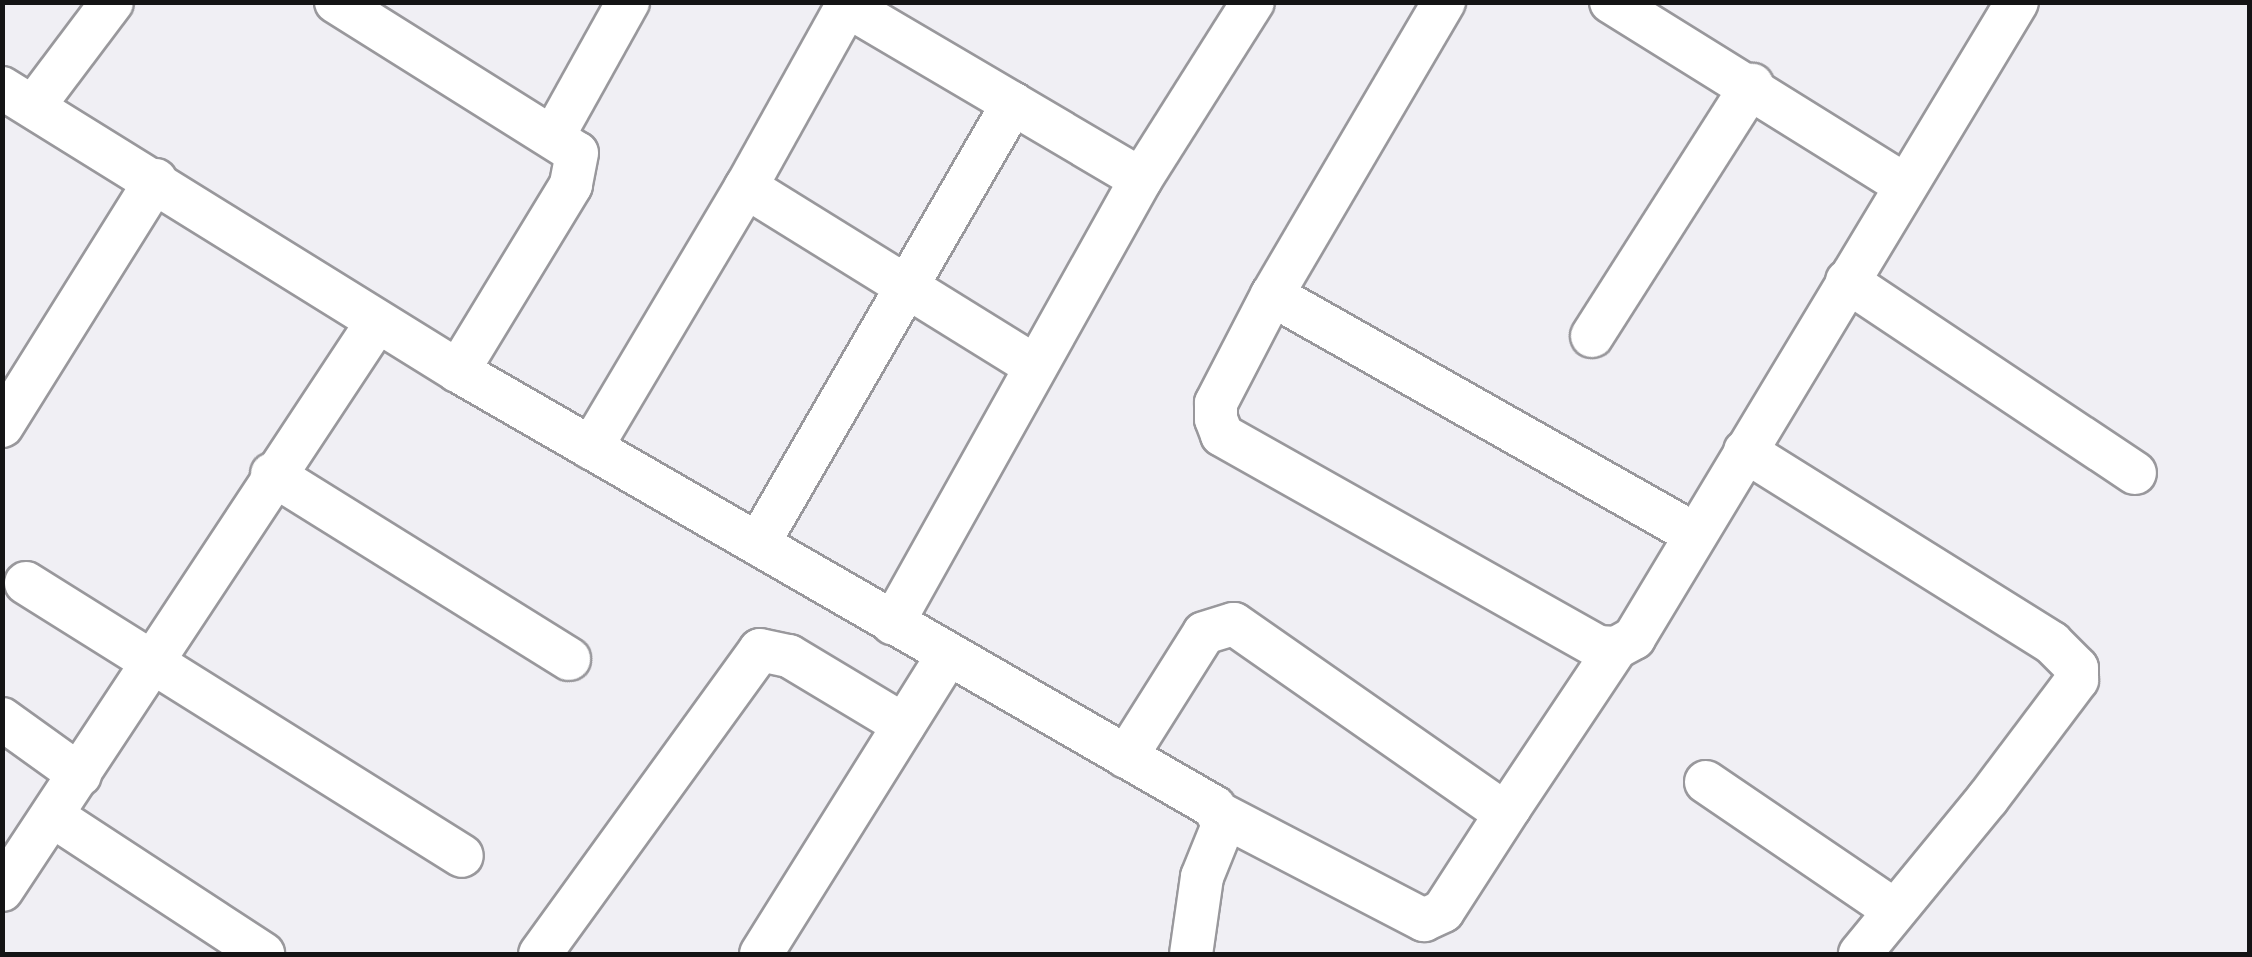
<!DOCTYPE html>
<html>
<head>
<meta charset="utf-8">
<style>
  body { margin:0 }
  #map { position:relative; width:2252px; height:957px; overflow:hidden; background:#f0eff4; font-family:Commissioner,sans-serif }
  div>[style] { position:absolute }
  .roads { filter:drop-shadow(2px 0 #99989c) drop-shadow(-2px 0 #99989c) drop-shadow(0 2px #99989c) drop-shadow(0 -2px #99989c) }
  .minor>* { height:42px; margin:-21px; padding:0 21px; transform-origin:21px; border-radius:21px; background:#fff }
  span { translate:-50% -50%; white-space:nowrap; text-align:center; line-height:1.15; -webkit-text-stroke:9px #fff; paint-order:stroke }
  .frame { position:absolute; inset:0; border:5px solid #141415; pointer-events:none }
</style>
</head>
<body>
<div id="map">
  <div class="roads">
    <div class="minor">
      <i style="left:336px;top:2px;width:284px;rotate:32.1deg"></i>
      <i style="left:577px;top:153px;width:33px;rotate:101deg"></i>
      <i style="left:571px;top:185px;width:218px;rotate:121.3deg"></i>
      <i style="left:849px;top:2px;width:212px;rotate:119.1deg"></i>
      <i style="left:746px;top:187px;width:338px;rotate:31.8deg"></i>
      <i style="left:1444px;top:2px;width:340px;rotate:120.4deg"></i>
      <i style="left:1272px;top:295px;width:122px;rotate:117.4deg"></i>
      <i style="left:1216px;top:403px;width:16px;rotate:90deg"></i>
      <i style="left:1216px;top:419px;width:17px;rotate:69deg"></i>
      <i style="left:1222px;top:435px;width:432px;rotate:29.4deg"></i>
      <i style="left:1598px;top:647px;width:18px;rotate:3deg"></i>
      <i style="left:1616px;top:648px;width:21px;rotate:-29deg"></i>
      <i style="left:1634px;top:638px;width:742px;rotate:-58.94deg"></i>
      <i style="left:1611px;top:2px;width:346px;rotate:31.9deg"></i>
      <i style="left:847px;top:6px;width:341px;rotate:30.5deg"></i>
      <i style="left:1141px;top:179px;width:509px;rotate:119.19deg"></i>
      <i style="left:2px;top:88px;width:537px;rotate:31.82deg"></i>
      <i style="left:458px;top:371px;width:873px;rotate:29.97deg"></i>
      <i style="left:1214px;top:807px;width:20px;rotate:63deg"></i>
      <i style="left:1223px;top:825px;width:56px;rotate:112deg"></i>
      <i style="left:1202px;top:877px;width:78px;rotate:98.1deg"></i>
      <i style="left:36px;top:103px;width:126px;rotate:-53deg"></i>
      <i style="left:554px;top:135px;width:152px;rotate:-60.9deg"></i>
      <i style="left:1141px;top:179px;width:209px;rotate:-57.7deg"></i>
      <i style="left:1847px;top:281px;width:346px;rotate:33.7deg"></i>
      <i style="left:1272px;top:295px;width:486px;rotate:29.5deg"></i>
      <i style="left:1592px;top:336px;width:298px;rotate:-57.5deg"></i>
      <i style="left:2px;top:426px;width:290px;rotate:-58deg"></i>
      <i style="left:591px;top:448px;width:304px;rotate:-59.3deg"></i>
      <i style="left:1745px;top:451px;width:362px;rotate:32deg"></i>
      <i style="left:2052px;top:643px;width:35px;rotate:45deg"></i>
      <i style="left:2077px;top:668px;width:12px;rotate:90deg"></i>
      <i style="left:2077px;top:680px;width:148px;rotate:127deg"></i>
      <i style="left:1988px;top:798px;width:202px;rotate:129.4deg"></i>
      <i style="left:272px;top:474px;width:350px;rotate:31.9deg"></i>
      <i style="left:758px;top:544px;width:509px;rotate:-59.96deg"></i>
      <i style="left:26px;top:583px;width:514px;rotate:32.05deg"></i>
      <i style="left:2px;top:719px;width:96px;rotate:35.7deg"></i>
      <i style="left:1126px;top:757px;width:146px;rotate:-57.8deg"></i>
      <i style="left:1204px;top:633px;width:31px;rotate:-17deg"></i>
      <i style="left:1234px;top:624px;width:318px;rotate:34.9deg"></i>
      <i style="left:1495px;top:806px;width:15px;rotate:4deg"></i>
      <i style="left:1510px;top:807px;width:191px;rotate:-56.3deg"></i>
      <i style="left:1706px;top:782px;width:226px;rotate:34.2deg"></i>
      <i style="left:1220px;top:814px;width:230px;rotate:27.5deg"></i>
      <i style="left:1424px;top:920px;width:21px;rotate:-25deg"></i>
      <i style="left:1443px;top:911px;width:124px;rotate:-57.2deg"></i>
      <i style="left:54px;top:817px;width:250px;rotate:33.2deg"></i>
      <i style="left:2px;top:890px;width:681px;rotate:-56.57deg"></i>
      <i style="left:540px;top:954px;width:375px;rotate:-54.1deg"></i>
      <i style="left:760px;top:650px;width:30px;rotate:12deg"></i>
      <i style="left:789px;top:656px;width:134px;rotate:31deg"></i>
      <i style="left:761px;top:954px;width:353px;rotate:-58deg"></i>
    </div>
  </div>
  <div class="frame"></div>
</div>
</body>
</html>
